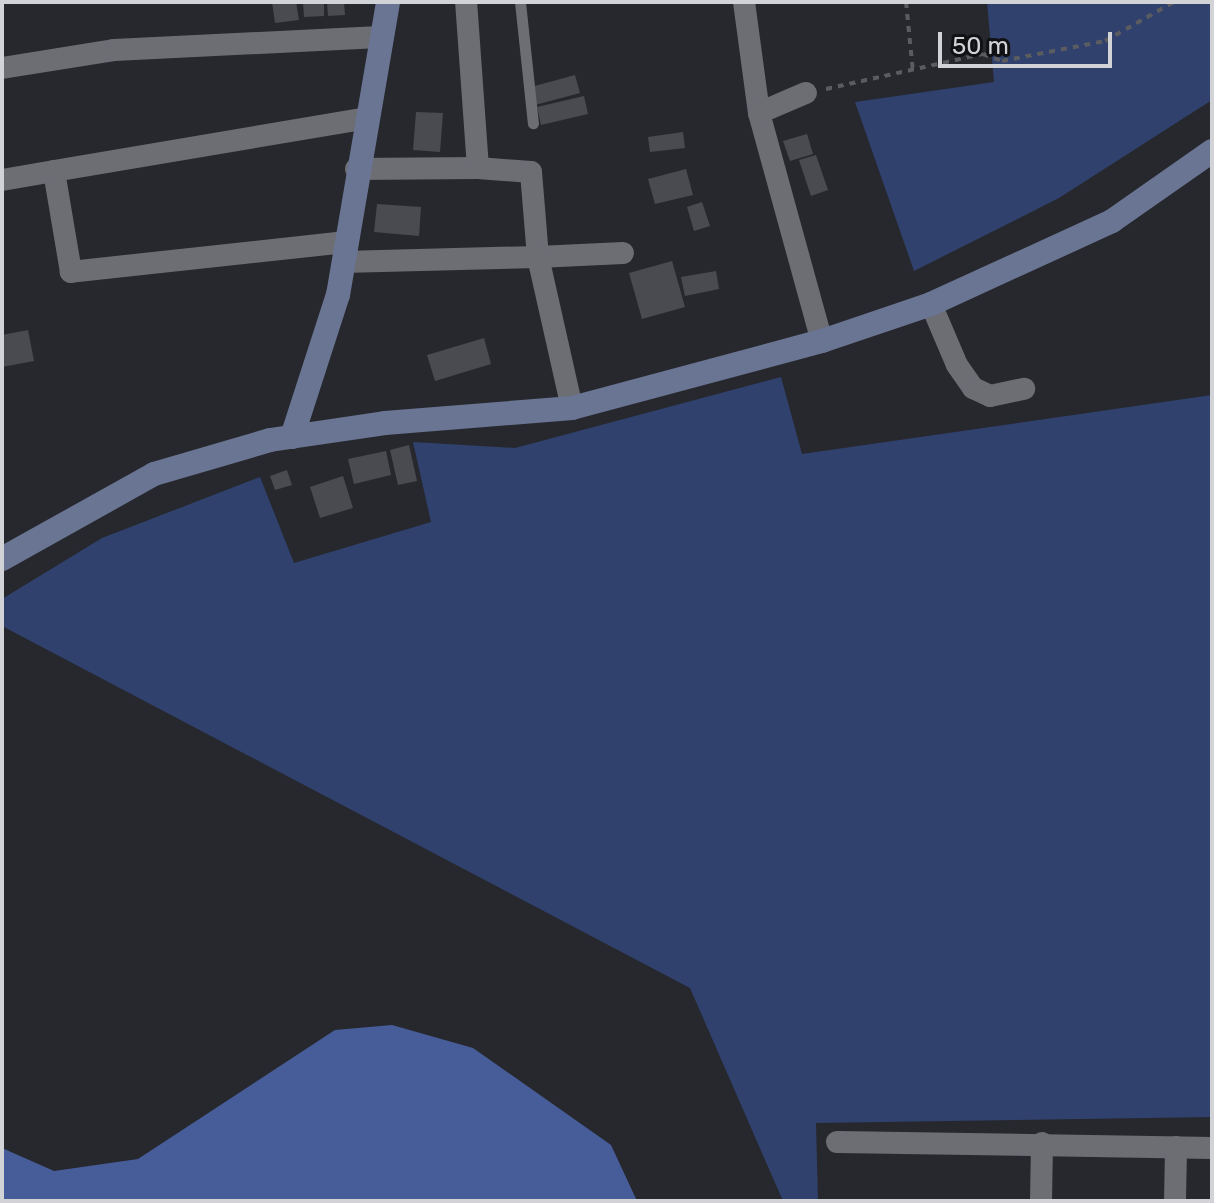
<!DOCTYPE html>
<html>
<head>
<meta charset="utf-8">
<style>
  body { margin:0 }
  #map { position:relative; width:1214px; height:1203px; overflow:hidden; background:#26282d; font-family:Rubik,sans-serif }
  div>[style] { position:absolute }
  .green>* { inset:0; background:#30416d }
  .forest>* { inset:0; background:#475d99 }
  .building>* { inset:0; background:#494b50 }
  .path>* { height:4px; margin-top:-2px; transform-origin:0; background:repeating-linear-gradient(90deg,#5a5c60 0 6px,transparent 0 12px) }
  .lane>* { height:11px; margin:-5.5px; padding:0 5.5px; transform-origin:5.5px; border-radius:5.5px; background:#6c6e74 }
  .street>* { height:22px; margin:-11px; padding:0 11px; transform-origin:11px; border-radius:11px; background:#6c6e74 }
  .secondary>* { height:24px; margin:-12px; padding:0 12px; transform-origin:12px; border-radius:12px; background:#6a7593 }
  span { translate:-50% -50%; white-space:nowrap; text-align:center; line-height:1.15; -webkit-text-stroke:8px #101113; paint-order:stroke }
  .frame { position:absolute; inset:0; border:4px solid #d2d3d7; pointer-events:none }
  .scale { position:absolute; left:938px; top:32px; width:174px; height:36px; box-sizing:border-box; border:4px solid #d2d3d7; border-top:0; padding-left:10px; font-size:24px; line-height:28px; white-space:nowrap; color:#d2d3d7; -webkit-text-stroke:6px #101113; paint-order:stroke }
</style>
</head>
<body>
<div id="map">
  <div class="green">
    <i style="clip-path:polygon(987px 2px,1212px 2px,1212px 100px,1059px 198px,914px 271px,855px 102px,994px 82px)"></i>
    <i style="clip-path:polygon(781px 377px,802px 454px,1212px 395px,1212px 1117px,816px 1123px,818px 1201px,783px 1201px,690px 988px,2px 626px,2px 599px,102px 538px,260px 477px,294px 563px,431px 522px,413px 442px,515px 448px)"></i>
  </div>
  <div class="forest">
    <i style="clip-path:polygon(392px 1025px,473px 1048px,611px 1145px,637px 1201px,2px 1201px,2px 1148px,54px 1171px,138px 1159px,335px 1030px)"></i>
  </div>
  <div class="building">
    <i style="clip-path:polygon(272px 2px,296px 2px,299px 20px,275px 23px)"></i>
    <i style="clip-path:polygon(303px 2px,324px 2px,324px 16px,304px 17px)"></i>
    <i style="clip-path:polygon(327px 2px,344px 2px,345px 15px,328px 16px)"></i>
    <i style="clip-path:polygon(575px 75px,580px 93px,535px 105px,531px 87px)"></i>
    <i style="clip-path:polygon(584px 96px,588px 114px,541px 125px,537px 107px)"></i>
    <i style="clip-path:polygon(416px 112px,443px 113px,440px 152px,413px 150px)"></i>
    <i style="clip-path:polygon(683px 132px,685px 148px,650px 152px,648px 137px)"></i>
    <i style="clip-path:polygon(807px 134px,813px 154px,790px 161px,783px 141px)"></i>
    <i style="clip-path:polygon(816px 155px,828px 190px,811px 196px,799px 160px)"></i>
    <i style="clip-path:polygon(686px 169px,693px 195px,655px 204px,648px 179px)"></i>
    <i style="clip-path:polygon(702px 202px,710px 226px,694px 231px,687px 207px)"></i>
    <i style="clip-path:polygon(377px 204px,421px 207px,419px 236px,374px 232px)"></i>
    <i style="clip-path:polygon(672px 261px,685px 307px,642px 319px,629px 273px)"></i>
    <i style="clip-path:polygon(716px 271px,719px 289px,685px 296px,681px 277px)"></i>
    <i style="clip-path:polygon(28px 330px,34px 361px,2px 367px,2px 335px)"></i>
    <i style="clip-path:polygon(484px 338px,491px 364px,435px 381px,427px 355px)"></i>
    <i style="clip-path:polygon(409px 445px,417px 481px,398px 485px,390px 450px)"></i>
    <i style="clip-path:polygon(386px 451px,391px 475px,354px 484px,348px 459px)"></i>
    <i style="clip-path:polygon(287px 470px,292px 485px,275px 490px,270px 476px)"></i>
    <i style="clip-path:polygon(343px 476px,353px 508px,320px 518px,310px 487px)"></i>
  </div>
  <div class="path">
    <i style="left:906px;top:2px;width:70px;rotate:84.3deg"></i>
    <i style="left:826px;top:89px;width:161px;rotate:-12.6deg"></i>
    <i style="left:983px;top:54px;width:20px;rotate:20deg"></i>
    <i style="left:1002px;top:61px;width:105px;rotate:-11deg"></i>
    <i style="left:1105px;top:41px;width:79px;rotate:-29.5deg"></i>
  </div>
  <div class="lane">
    <i style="left:520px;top:2px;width:122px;rotate:83.9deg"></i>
  </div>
  <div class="street">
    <i style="left:744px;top:2px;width:112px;rotate:82.3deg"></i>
    <i style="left:759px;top:113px;width:237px;rotate:74.6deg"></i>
    <i style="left:2px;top:68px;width:113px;rotate:-9.1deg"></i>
    <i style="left:114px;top:50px;width:266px;rotate:-2.8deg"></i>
    <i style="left:759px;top:113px;width:51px;rotate:-23.1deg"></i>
    <i style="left:478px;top:168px;width:53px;rotate:4.3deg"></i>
    <i style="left:531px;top:172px;width:85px;rotate:85.3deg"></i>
    <i style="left:538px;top:257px;width:85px;rotate:-2.7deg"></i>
    <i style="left:356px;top:169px;width:122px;rotate:-0.5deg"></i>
    <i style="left:478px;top:168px;width:166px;rotate:-94.1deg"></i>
    <i style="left:2px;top:180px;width:53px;rotate:-9.8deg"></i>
    <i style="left:346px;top:242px;width:277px;rotate:173.8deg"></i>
    <i style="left:71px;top:272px;width:102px;rotate:-99.6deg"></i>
    <i style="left:54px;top:171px;width:319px;rotate:-9.6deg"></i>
    <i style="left:343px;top:262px;width:195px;rotate:-1.5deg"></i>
    <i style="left:538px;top:257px;width:155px;rotate:77.3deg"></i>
    <i style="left:931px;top:304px;width:66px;rotate:66.9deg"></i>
    <i style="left:957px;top:365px;width:28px;rotate:55deg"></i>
    <i style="left:973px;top:388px;width:19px;rotate:25deg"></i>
    <i style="left:990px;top:396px;width:35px;rotate:-12deg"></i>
    <i style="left:837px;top:1142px;width:375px;rotate:0.9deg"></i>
    <i style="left:1041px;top:1201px;width:58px;rotate:-89deg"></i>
    <i style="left:1175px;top:1201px;width:54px;rotate:-88.9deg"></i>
  </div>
  <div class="secondary">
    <i style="left:292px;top:437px;width:149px;rotate:-72.1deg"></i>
    <i style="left:338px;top:295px;width:297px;rotate:-80.3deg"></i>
    <i style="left:2px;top:559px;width:174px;rotate:-29.2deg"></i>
    <i style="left:154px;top:474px;width:121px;rotate:-16.3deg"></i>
    <i style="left:270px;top:440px;width:116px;rotate:-8.4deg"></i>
    <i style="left:385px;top:423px;width:188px;rotate:-4.6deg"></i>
    <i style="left:572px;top:408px;width:259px;rotate:-15deg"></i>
    <i style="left:822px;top:341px;width:115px;rotate:-18.7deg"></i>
    <i style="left:931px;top:304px;width:199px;rotate:-24.6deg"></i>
    <i style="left:1112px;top:221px;width:122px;rotate:-35deg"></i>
  </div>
  <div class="frame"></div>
  <div class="scale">50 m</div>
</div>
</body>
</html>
